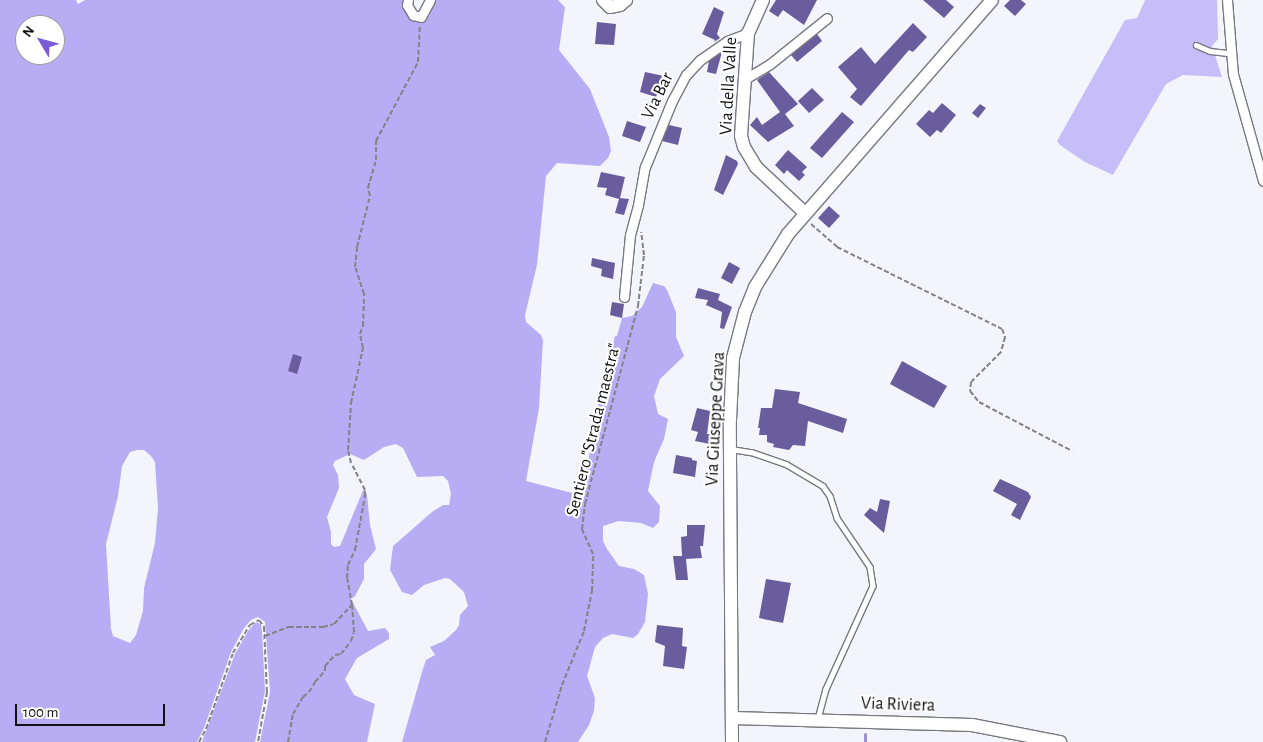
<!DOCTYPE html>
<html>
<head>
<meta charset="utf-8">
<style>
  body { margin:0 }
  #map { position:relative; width:1263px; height:742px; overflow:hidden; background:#f4f4fc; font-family:"Alegreya Sans",sans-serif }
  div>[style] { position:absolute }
  .green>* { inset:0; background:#c6bdf9 }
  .forest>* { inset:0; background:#b8adf4 }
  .stream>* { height:3px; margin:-1.5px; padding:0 1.5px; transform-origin:1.5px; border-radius:1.5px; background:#9c91d5 }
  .building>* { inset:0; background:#695d9d }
  .path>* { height:2px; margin-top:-1px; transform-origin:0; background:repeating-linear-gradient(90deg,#828287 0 5px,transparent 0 7.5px) }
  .roads { filter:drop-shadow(1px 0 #78787f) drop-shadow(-1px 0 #78787f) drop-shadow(0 1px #78787f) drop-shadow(0 -1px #78787f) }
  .lane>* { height:4.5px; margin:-2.25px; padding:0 2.25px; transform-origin:2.25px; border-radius:2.25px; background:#fff }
  .street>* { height:9px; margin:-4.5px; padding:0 4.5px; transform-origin:4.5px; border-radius:4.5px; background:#fff }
  .secondary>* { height:12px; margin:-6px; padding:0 6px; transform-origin:6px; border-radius:6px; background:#fff }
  span { translate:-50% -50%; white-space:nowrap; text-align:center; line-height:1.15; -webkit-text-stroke:4px #fff; paint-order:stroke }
  .street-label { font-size:18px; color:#111013 }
  .north { position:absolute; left:15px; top:15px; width:50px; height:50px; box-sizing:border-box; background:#fff; border:1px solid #a09fa1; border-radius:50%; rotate:307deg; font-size:14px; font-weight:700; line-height:20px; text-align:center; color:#111013 }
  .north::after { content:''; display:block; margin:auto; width:18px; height:22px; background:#7b5cd7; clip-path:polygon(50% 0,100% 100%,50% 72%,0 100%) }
  .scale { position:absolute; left:15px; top:704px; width:150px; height:22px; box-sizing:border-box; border:2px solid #111013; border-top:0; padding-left:6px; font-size:15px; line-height:18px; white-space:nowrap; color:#111013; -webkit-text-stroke:4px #fff; paint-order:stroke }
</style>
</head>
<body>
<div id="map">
  <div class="green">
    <i style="clip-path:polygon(1145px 0,1217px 0,1218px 39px,1212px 46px,1222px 77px,1183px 75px,1166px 84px,1113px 175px,1085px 162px,1060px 145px,1057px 141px,1125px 20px,1137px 18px)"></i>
  </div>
  <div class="forest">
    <i style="clip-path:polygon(evenodd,0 0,76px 0,78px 4px,85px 0,403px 0,412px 17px,424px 23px,430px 14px,433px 0,558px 0,565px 7px,559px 50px,590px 89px,609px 137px,611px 151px,608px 158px,600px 166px,557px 163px,546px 176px,537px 265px,525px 315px,526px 322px,541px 335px,543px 340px,539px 408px,526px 481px,584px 496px,586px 474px,597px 411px,615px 336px,617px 336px,622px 318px,632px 316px,642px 307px,653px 283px,664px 286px,667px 290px,676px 312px,676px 337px,684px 356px,660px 379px,654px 396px,658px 414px,668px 419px,664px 439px,654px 462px,648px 491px,660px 506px,659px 522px,653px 528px,641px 523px,619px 521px,603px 526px,603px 541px,607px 549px,619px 566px,634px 569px,644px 575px,648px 594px,645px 622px,638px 634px,633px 638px,612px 634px,603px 638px,595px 647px,587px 676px,595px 698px,594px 711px,589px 725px,578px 742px,402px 742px,422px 672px,426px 660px,435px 655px,430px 647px,444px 641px,456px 630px,459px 625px,460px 615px,468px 606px,464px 592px,450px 579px,445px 578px,424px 585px,412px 595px,402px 592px,390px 570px,393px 546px,432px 512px,443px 505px,449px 505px,451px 494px,448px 481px,443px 476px,417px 477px,403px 448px,396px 444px,384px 447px,364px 460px,350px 454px,335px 461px,333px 465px,338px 475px,339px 488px,327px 517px,331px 532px,331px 544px,334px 547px,340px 546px,364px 488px,367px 495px,370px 525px,376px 549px,364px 564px,364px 579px,355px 596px,351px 599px,368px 631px,385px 628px,389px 633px,389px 639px,357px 658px,345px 679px,354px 695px,375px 704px,367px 742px,260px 742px,270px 692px,265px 622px,258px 617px,251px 620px,244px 628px,231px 652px,204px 728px,197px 742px,0 742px,0 0,25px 25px,55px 25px,55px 55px,25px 55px,25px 25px,0 0,137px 450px,144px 450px,151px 456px,155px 462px,158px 508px,155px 543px,144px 588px,143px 611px,136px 635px,130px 643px,113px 636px,111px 629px,106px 544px,118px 496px,122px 466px,130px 452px,137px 450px)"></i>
    <i style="clip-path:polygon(256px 622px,261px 624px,262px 631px,265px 691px,255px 742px,202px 742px,235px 654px,248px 631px)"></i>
  </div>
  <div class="stream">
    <i style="left:865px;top:734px;width:8px;rotate:90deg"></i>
  </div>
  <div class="building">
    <i style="clip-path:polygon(776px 0,817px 0,804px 25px,783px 10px,778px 17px,769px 11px)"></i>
    <i style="clip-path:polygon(923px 0,946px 0,954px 7px,944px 18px)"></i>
    <i style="clip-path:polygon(1010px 0,1021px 0,1026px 4px,1015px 16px,1004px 6px)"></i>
    <i style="clip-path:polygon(714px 7px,724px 12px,717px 34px,720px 38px,714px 42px,715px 40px,702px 34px)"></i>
    <i style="clip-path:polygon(597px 22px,616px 24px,614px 45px,595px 44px)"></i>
    <i style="clip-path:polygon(913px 23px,927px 37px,913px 52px,909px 50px,861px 106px,850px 97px,857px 89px,838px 67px,861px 47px,875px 64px)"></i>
    <i style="clip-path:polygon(817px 34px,822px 41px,797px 62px,791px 55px)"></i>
    <i style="clip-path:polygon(722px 52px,716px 74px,707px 72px,709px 61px)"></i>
    <i style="clip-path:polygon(645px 72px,664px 76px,656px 97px,640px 92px)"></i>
    <i style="clip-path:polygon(769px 72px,798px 104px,785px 114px,794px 126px,768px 142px,750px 125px,757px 117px,762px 125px,780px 112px,757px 80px)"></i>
    <i style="clip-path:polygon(812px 88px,824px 100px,809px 113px,798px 101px)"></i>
    <i style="clip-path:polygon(942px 103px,956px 115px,941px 133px,937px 130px,930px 137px,916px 124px,929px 110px,933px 113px)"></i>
    <i style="clip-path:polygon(980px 104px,986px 108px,978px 118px,972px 113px)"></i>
    <i style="clip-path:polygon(842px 112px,854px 122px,822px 158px,810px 148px)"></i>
    <i style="clip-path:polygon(627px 121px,646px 127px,640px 142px,622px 136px)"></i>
    <i style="clip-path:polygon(669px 125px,682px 128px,678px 145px,662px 141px)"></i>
    <i style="clip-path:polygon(788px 150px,807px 167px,802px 172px,805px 175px,799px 181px,787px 170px,784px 174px,775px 165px)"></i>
    <i style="clip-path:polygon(726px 155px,737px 161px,738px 164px,723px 195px,714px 190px)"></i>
    <i style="clip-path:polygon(601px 172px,625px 177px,620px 198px,629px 199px,624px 215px,615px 213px,619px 199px,605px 195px,607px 188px,597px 187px)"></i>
    <i style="clip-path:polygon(829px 206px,840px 216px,829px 228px,818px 218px)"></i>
    <i style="clip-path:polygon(592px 258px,615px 263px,613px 279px,601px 276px,602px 269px,591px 266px)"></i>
    <i style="clip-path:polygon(729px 262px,740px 268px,732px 284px,721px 278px)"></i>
    <i style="clip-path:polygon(698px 288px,720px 294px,718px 300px,732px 307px,724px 329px,720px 328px,722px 312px,706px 305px,708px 300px,695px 298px)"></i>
    <i style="clip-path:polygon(612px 302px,624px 304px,622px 318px,610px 315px)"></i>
    <i style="clip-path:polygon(293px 354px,302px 357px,297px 374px,288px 371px)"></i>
    <i style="clip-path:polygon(902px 361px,947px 386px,934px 408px,890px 384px)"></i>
    <i style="clip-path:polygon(775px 389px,800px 392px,798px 403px,847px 419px,843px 433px,808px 421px,805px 446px,793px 445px,789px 450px,773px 447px,774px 444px,767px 442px,767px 435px,759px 435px,760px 428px,758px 428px,761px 408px,772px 408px)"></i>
    <i style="clip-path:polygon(697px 408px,710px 411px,707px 434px,711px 434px,710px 444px,695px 441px,698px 432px,691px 430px)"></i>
    <i style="clip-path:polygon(676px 455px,692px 458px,692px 460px,697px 461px,695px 477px,673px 473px)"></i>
    <i style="clip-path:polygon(1000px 479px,1028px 492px,1031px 497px,1020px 520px,1011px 515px,1017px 504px,993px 491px)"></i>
    <i style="clip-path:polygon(880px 499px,890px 501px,884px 533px,864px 515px,870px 508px,877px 512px)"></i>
    <i style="clip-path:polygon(687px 525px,705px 525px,703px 546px,700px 546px,702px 558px,686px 559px,688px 580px,676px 580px,673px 556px,682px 556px,681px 537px,687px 536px)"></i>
    <i style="clip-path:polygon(766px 579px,791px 583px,783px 623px,759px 618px)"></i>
    <i style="clip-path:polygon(657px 625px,683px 628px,682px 646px,687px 647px,684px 669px,663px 666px,665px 646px,655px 642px)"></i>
  </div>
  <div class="path">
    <i style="left:811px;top:224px;width:35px;rotate:41deg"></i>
    <i style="left:837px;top:247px;width:184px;rotate:26.4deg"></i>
    <i style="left:1002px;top:329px;width:9px;rotate:69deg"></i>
    <i style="left:1005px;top:337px;width:16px;rotate:105deg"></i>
    <i style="left:1001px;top:352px;width:42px;rotate:135deg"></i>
    <i style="left:971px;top:382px;width:9px;rotate:96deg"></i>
    <i style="left:970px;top:391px;width:14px;rotate:51deg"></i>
    <i style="left:979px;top:402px;width:105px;rotate:27.8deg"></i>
    <i style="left:265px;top:636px;width:26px;rotate:-21deg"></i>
    <i style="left:289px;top:627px;width:34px"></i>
    <i style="left:323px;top:627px;width:11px;rotate:-15deg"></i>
    <i style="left:334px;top:624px;width:26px;rotate:-47deg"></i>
    <i style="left:199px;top:742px;width:15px;rotate:-62deg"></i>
    <i style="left:206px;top:729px;width:81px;rotate:-70.4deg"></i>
    <i style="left:233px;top:653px;width:33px;rotate:-59deg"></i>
    <i style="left:250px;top:625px;width:10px;rotate:-29deg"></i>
    <i style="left:259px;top:620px;width:9px;rotate:54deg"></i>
    <i style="left:264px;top:627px;width:65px;rotate:87.4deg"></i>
    <i style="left:267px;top:692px;width:51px;rotate:100.2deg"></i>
    <i style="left:288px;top:742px;width:28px;rotate:-80deg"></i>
    <i style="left:293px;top:714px;width:20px;rotate:-60deg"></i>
    <i style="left:303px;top:697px;width:8px;rotate:-40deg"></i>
    <i style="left:309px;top:692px;width:12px;rotate:-59deg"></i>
    <i style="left:315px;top:682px;width:15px;rotate:-48deg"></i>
    <i style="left:325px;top:671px;width:5px;rotate:-90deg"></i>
    <i style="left:325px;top:666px;width:15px;rotate:-48deg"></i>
    <i style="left:335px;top:655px;width:6px;rotate:-9deg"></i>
    <i style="left:341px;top:654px;width:16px;rotate:-52deg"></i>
    <i style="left:351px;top:641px;width:9px;rotate:-72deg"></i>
    <i style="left:354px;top:632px;width:27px;rotate:-94deg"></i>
    <i style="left:352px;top:605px;width:27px;rotate:-100deg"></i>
    <i style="left:347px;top:578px;width:13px;rotate:-86deg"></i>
    <i style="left:348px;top:565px;width:17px;rotate:-65deg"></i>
    <i style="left:355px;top:550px;width:55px;rotate:-79.5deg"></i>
    <i style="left:365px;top:496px;width:6px;rotate:-90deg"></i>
    <i style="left:365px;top:490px;width:30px;rotate:-117deg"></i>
    <i style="left:351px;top:463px;width:13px;rotate:-103deg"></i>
    <i style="left:348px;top:450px;width:47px;rotate:-86.3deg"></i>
    <i style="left:351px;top:403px;width:56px;rotate:-77.7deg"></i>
    <i style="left:363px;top:348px;width:14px;rotate:-102deg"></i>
    <i style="left:360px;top:334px;width:9px;rotate:-69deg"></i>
    <i style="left:363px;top:326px;width:32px;rotate:-88deg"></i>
    <i style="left:364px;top:294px;width:28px;rotate:-108deg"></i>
    <i style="left:355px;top:267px;width:20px;rotate:-84deg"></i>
    <i style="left:357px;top:247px;width:53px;rotate:-75.7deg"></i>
    <i style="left:370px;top:196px;width:8px;rotate:-104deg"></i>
    <i style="left:368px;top:188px;width:29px;rotate:-74deg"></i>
    <i style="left:376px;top:160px;width:19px;rotate:-90deg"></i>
    <i style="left:376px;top:141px;width:89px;rotate:-62deg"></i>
    <i style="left:418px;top:62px;width:37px;rotate:-87deg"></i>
    <i style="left:545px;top:742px;width:59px;rotate:-73.4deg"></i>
    <i style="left:562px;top:685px;width:58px;rotate:-67.8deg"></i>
    <i style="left:584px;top:631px;width:41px;rotate:-78.7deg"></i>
    <i style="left:592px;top:591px;width:37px;rotate:-88deg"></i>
    <i style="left:593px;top:554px;width:27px;rotate:-114deg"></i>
    <i style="left:582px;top:529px;width:25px;rotate:-83deg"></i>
    <i style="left:585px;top:504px;width:205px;rotate:-75deg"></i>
    <i style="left:638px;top:306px;width:51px;rotate:-83.3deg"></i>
    <i style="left:644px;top:255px;width:23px;rotate:-97deg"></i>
  </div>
  <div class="roads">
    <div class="lane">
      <i style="left:1196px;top:45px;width:15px;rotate:23deg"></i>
      <i style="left:1210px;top:51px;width:20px;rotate:6deg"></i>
      <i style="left:731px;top:449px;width:20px;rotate:9deg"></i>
      <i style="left:751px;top:452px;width:37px;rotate:19deg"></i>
      <i style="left:786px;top:464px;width:43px;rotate:30.7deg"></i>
      <i style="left:823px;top:486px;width:12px;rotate:55deg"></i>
      <i style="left:830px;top:496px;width:23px;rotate:72deg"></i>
      <i style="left:837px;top:518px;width:59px;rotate:56deg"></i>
      <i style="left:870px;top:567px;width:19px;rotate:81deg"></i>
      <i style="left:873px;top:586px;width:113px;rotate:114.5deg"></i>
      <i style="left:826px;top:689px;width:30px;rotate:105deg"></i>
    </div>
    <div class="street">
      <i style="left:408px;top:0;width:5px;rotate:101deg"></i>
      <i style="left:407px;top:5px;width:12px;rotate:59deg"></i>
      <i style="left:413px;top:15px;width:8px;rotate:14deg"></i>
      <i style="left:421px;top:17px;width:19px;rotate:-62deg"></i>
      <i style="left:1227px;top:0;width:74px;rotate:85.4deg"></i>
      <i style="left:1233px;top:74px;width:111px;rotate:74.3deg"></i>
      <i style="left:745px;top:79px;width:29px;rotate:-31deg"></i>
      <i style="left:770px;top:64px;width:73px;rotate:-38.9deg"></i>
      <i style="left:624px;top:297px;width:62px;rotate:-84.5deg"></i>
      <i style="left:630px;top:235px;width:31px;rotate:-75deg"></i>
      <i style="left:638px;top:205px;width:39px;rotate:-80deg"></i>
      <i style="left:645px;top:167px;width:71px;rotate:-67.8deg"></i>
      <i style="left:672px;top:101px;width:30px;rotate:-62deg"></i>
      <i style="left:686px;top:75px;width:21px;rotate:-47deg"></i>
      <i style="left:700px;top:60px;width:33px;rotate:-35deg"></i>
      <i style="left:727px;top:41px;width:22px;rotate:-21deg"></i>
    </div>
    <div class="secondary">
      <i style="left:603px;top:0;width:10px;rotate:45deg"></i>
      <i style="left:610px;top:7px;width:10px;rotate:-11deg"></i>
      <i style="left:620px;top:5px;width:8px;rotate:-40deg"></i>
      <i style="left:763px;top:0;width:36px;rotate:114deg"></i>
      <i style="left:748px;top:33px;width:103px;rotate:93.9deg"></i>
      <i style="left:741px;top:136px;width:11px;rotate:75deg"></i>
      <i style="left:744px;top:147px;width:23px;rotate:59deg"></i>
      <i style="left:756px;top:167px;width:67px;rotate:43.2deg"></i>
      <i style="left:733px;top:718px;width:239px;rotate:1.7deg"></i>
      <i style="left:972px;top:725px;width:90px;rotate:10.9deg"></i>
      <i style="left:732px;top:742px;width:322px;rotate:-90.4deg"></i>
      <i style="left:730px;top:420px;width:62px;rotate:-87.2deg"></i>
      <i style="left:733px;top:358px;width:48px;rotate:-75.4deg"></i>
      <i style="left:745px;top:312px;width:27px;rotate:-68deg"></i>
      <i style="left:755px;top:287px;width:62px;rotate:-58.1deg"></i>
      <i style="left:788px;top:234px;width:310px;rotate:-48.9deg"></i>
    </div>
  </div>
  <div class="street-label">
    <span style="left:729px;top:86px;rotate:-87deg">Via della Valle</span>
    <span style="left:658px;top:96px;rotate:-64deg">Via Bar</span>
    <span style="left:716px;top:419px;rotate:-87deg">Via Giuseppe Grava</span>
    <span style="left:594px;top:430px;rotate:-76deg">Sentiero "Strada maestra"</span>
    <span style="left:898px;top:705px;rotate:2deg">Via Riviera</span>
  </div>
  <div class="north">N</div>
  <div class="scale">100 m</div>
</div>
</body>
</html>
